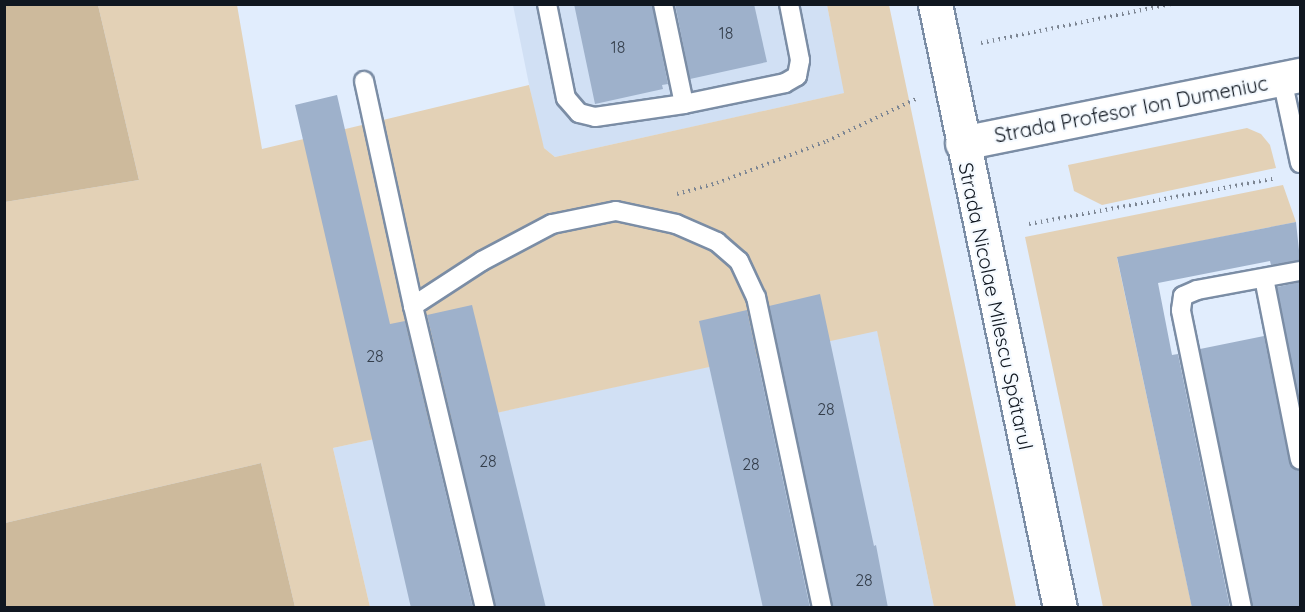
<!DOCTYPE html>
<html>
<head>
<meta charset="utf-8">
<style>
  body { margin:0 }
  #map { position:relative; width:1305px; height:612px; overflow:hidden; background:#e1edfd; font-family:Quicksand,sans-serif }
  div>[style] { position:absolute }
  .built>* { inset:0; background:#d1e0f4 }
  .green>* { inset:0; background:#e3d1b6 }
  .forest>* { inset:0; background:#cdba9c }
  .building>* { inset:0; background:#9eb1cb }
  .path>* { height:4px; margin-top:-2px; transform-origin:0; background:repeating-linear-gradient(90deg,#7d8693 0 1.5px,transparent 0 6px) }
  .roads { filter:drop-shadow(2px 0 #7b8da5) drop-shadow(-2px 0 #7b8da5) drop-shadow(0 2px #7b8da5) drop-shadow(0 -2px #7b8da5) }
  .service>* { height:18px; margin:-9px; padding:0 9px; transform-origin:9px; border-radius:9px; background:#fff }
  .primary>* { height:33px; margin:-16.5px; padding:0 16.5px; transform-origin:16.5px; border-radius:16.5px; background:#fff }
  span { translate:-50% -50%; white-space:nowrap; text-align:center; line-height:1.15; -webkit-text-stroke:4.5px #f5faff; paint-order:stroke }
  .number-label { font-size:16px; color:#343e4b }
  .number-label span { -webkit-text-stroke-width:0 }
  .street-label { font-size:20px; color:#101720 }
  .frame { position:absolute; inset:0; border:6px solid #101720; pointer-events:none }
</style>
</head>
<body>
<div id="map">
  <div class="built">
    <i style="clip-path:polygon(513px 5px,827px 5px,845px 93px,555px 157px,544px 148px,539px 134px)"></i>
    <i style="clip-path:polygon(877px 330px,934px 607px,370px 607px,333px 448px)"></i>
  </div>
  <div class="green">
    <i style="clip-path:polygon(98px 5px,237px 5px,262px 149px,529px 85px,544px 148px,555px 157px,844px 93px,827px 5px,889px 5px,1016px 607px,934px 607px,877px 331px,333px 448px,370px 607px,295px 607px,261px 463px,5px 523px,5px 202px,139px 180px)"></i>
    <i style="clip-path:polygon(1247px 128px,1261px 134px,1270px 145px,1276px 168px,1102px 205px,1074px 191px,1068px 165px)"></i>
    <i style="clip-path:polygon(1283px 185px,1296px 222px,1117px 258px,1192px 607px,1103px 607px,1025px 237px)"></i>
  </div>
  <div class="forest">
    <i style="clip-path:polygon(5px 4px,98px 5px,139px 180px,5px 202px)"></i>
    <i style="clip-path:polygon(261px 463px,295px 607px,5px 607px,5px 523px)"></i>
  </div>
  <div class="building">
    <i style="clip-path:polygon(574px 4px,652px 4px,668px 84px,662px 85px,663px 89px,595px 104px)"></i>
    <i style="clip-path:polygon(675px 4px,754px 4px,767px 62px,690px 79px)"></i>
    <i style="clip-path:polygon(337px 95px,390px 324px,405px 321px,473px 608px,411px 608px,295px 105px)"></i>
    <i style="clip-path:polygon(1296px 222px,1300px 260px,1271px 265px,1270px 261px,1158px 283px,1172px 355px,1178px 354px,1230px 608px,1192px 608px,1117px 257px)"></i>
    <i style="clip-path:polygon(1300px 282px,1300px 404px,1277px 287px)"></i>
    <i style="clip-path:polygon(820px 294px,874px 546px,876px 545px,888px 608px,833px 608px,769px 306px)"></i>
    <i style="clip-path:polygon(472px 305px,546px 608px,496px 608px,427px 315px)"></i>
    <i style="clip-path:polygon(747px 310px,810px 608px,763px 608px,699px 321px)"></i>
    <i style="clip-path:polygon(1264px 336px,1289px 461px,1292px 467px,1300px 470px,1300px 608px,1253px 608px,1200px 349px)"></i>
  </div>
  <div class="path">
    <i style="left:981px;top:43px;width:194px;rotate:-11.6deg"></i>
    <i style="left:677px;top:194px;width:41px;rotate:-15.4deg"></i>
    <i style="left:717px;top:183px;width:118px;rotate:-20.9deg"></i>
    <i style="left:827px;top:141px;width:101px;rotate:-25.3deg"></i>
    <i style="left:1029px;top:224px;width:251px;rotate:-10.5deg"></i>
  </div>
  <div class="roads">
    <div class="service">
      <i style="left:547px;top:4px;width:96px;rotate:78.6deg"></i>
      <i style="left:566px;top:98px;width:20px;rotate:49deg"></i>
      <i style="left:579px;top:113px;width:16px;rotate:14deg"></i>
      <i style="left:595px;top:117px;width:90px;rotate:-8.3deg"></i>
      <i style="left:684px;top:104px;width:103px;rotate:-11.7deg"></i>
      <i style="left:785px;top:83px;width:14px;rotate:-30deg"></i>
      <i style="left:797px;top:76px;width:16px;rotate:-79deg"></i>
      <i style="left:800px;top:60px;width:57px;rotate:-101.1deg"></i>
      <i style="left:663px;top:4px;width:102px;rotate:78.1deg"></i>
      <i style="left:1282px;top:79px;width:86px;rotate:77.9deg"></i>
      <i style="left:364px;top:81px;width:230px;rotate:77.7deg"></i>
      <i style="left:413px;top:306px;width:310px;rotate:76.6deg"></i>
      <i style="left:1264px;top:278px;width:185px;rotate:78.8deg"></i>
      <i style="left:413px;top:306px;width:82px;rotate:-33.1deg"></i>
      <i style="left:482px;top:261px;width:79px;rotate:-27.9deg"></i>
      <i style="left:552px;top:224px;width:65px;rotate:-11.5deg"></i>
      <i style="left:616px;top:211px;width:61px;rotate:12.2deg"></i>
      <i style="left:676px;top:224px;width:45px;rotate:23.7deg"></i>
      <i style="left:717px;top:242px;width:29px;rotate:41deg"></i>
      <i style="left:739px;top:261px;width:40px;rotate:65deg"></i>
      <i style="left:756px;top:297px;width:318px;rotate:78deg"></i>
      <i style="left:1242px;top:608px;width:304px;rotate:-101.6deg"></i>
      <i style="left:1181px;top:310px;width:14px;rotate:-82deg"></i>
      <i style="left:1183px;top:296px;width:15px;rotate:-23deg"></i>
      <i style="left:1197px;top:290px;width:105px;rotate:-10.5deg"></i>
    </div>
    <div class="primary">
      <i style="left:935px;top:4px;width:617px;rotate:78.31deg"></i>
      <i style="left:962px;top:143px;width:345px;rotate:-11.4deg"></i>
    </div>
  </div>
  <div class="number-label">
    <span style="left:726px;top:33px">18</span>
    <span style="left:618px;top:47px">18</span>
    <span style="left:375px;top:356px">28</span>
    <span style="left:826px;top:409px">28</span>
    <span style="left:488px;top:461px">28</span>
    <span style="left:751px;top:464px">28</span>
    <span style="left:864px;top:580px">28</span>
  </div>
  <div class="street-label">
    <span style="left:1131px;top:109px;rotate:-11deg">Strada Profesor Ion Dumeniuc</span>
    <span style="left:996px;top:306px;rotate:78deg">Strada Nicolae Milescu Spătarul</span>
  </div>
  <div class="frame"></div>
</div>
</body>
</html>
